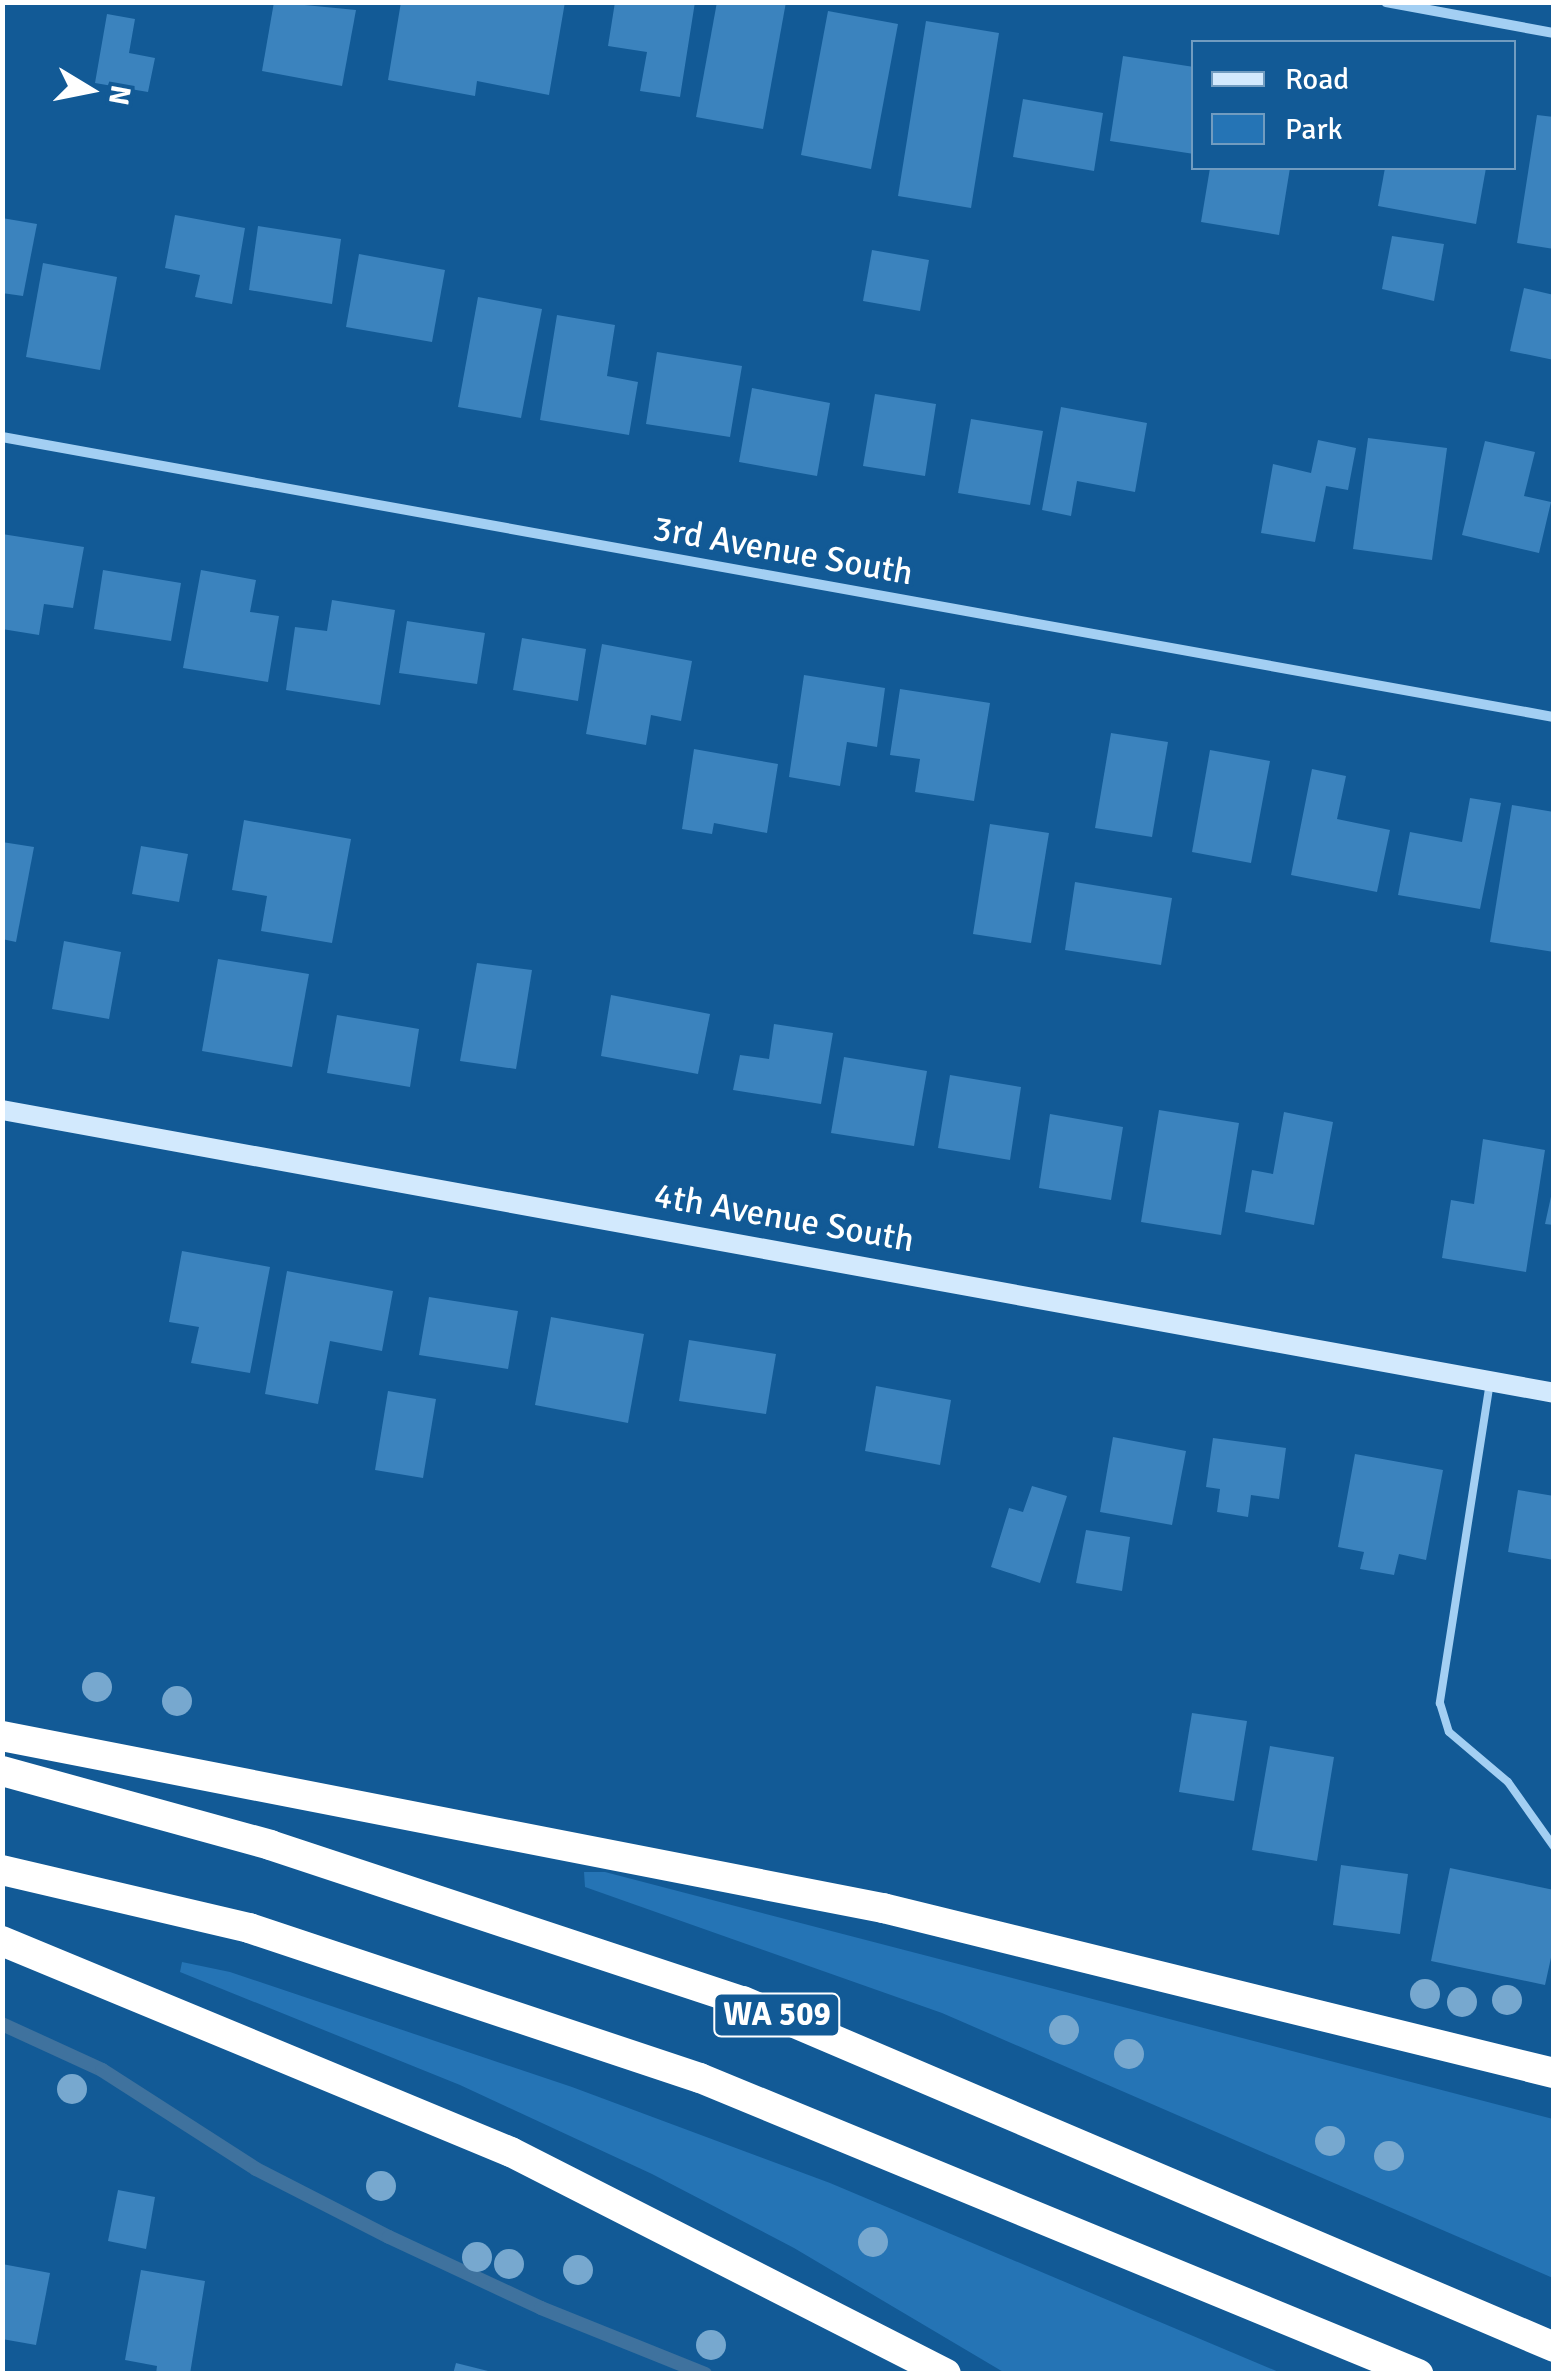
<!DOCTYPE html>
<html>
<head>
<meta charset="utf-8">
<style>
  body { margin:0 }
  #map { position:relative; width:1556px; height:2376px; overflow:hidden; background:#125a96; font-family:Signika,sans-serif }
  div>[style] { position:absolute }
  .green>* { inset:0; background:#2574b5 }
  .stream>* { height:14px; margin:-7px; padding:0 7px; transform-origin:7px; border-radius:7px; background:#3f729e }
  .building>* { inset:0; background:#3b83be }
  .lane>* { height:8px; margin:-4px; padding:0 4px; transform-origin:4px; border-radius:4px; background:#a3cff3 }
  .street>* { height:10px; margin:-5px; padding:0 5px; transform-origin:5px; border-radius:5px; background:#a3cff3 }
  .secondary>* { height:20px; margin:-10px; padding:0 10px; transform-origin:10px; border-radius:10px; background:#d2e9fd }
  .highway>* { height:30px; margin:-15px; padding:0 15px; transform-origin:15px; border-radius:15px; background:#fff }
  .trees>* { width:30px; height:30px; margin:-15px; border-radius:50%; background:#77a8cf }
  span { translate:-50% -50%; white-space:nowrap; text-align:center; line-height:1.15; -webkit-text-stroke:8px #125a96; paint-order:stroke }
  .shield-label span { padding:2px 8px; background:#125a96; border:2px solid; border-radius:8px; -webkit-text-stroke-width:0 }
  .shield-label { font-size:32px; color:#fff; font-weight:700 }
  .street-label { font-size:35px; color:#fff }
  .frame { position:absolute; inset:0; border:5px solid #fff; pointer-events:none }
  .legend { position:absolute; left:1191px; top:40px; width:325px; height:130px; box-sizing:border-box; background:#125a96; border:2px solid #719cc0; margin:0; padding:12px 18px; list-style:none; font-size:30px; color:#fff }
  .legend li { display:flex; align-items:center; gap:20px; height:50px }
  .legend b { width:50px; border:2px solid #719cc0 }
  .north { position:absolute; left:40px; top:40px; width:100px; height:100px; -webkit-text-stroke:8px #125a96; paint-order:stroke; rotate:100deg; font-size:28px; font-weight:700; line-height:40px; text-align:center; color:#fff }
  .north::after { content:''; display:block; margin:auto; width:35px; height:45px; background:#fff; clip-path:polygon(50% 0,100% 100%,50% 72%,0 100%) }
</style>
</head>
<body>
<div id="map">
  <div class="green">
    <i style="clip-path:polygon(584px 1872px,605px 1872px,1553px 2119px,1553px 2278px,942px 2013px,585px 1887px)"></i>
    <i style="clip-path:polygon(182px 1962px,230px 1972px,572px 2087px,830px 2183px,1281px 2373px,1005px 2373px,794px 2248px,652px 2174px,460px 2085px,180px 1972px)"></i>
  </div>
  <div class="stream">
    <i style="left:2px;top:2024px;width:110px;rotate:24.7deg"></i>
    <i style="left:102px;top:2070px;width:183px;rotate:32.7deg"></i>
    <i style="left:256px;top:2169px;width:149px;rotate:27.1deg"></i>
    <i style="left:389px;top:2237px;width:168px;rotate:25deg"></i>
    <i style="left:541px;top:2308px;width:177px;rotate:21.9deg"></i>
  </div>
  <div class="building">
    <i style="clip-path:polygon(274px 2px,356px 10px,342px 86px,262px 71px)"></i>
    <i style="clip-path:polygon(401px 2px,565px 2px,549px 95px,477px 81px,475px 96px,388px 80px)"></i>
    <i style="clip-path:polygon(615px 2px,695px 2px,680px 97px,640px 91px,647px 52px,608px 46px)"></i>
    <i style="clip-path:polygon(717px 2px,786px 2px,763px 129px,696px 117px)"></i>
    <i style="clip-path:polygon(828px 11px,898px 24px,871px 169px,801px 155px)"></i>
    <i style="clip-path:polygon(107px 14px,135px 19px,129px 53px,155px 58px,148px 92px,95px 83px)"></i>
    <i style="clip-path:polygon(926px 21px,999px 33px,971px 208px,898px 196px)"></i>
    <i style="clip-path:polygon(1123px 56px,1194px 67px,1194px 154px,1110px 141px)"></i>
    <i style="clip-path:polygon(1023px 99px,1103px 113px,1094px 171px,1013px 157px)"></i>
    <i style="clip-path:polygon(1537px 115px,1554px 117px,1554px 249px,1517px 243px)"></i>
    <i style="clip-path:polygon(1210px 168px,1290px 168px,1279px 235px,1201px 222px)"></i>
    <i style="clip-path:polygon(1385px 168px,1486px 168px,1476px 224px,1378px 206px)"></i>
    <i style="clip-path:polygon(175px 215px,245px 228px,232px 304px,195px 297px,200px 275px,165px 268px)"></i>
    <i style="clip-path:polygon(2px 218px,37px 224px,23px 296px,2px 293px)"></i>
    <i style="clip-path:polygon(258px 226px,341px 239px,332px 304px,249px 290px)"></i>
    <i style="clip-path:polygon(1392px 236px,1444px 244px,1434px 301px,1382px 289px)"></i>
    <i style="clip-path:polygon(872px 250px,929px 260px,920px 311px,863px 301px)"></i>
    <i style="clip-path:polygon(359px 254px,445px 270px,432px 342px,346px 327px)"></i>
    <i style="clip-path:polygon(43px 263px,117px 277px,100px 370px,26px 357px)"></i>
    <i style="clip-path:polygon(1524px 288px,1554px 295px,1554px 360px,1510px 351px)"></i>
    <i style="clip-path:polygon(478px 297px,542px 309px,521px 418px,458px 407px)"></i>
    <i style="clip-path:polygon(557px 315px,615px 325px,607px 376px,638px 382px,629px 435px,540px 420px)"></i>
    <i style="clip-path:polygon(657px 352px,742px 366px,730px 437px,646px 424px)"></i>
    <i style="clip-path:polygon(752px 388px,830px 403px,817px 476px,739px 462px)"></i>
    <i style="clip-path:polygon(875px 394px,936px 404px,925px 476px,863px 466px)"></i>
    <i style="clip-path:polygon(1061px 407px,1147px 423px,1135px 492px,1077px 481px,1071px 516px,1042px 510px)"></i>
    <i style="clip-path:polygon(971px 419px,1043px 431px,1030px 505px,958px 493px)"></i>
    <i style="clip-path:polygon(1368px 438px,1447px 448px,1432px 560px,1353px 549px)"></i>
    <i style="clip-path:polygon(1318px 440px,1356px 448px,1348px 490px,1326px 486px,1315px 542px,1261px 533px,1273px 464px,1311px 473px)"></i>
    <i style="clip-path:polygon(1485px 441px,1535px 452px,1524px 496px,1551px 502px,1539px 553px,1462px 535px)"></i>
    <i style="clip-path:polygon(2px 534px,84px 547px,73px 608px,44px 604px,39px 635px,2px 629px)"></i>
    <i style="clip-path:polygon(103px 570px,181px 583px,171px 641px,94px 629px)"></i>
    <i style="clip-path:polygon(201px 570px,256px 580px,250px 612px,279px 616px,268px 682px,183px 668px)"></i>
    <i style="clip-path:polygon(332px 600px,395px 610px,380px 705px,286px 690px,295px 627px,327px 631px)"></i>
    <i style="clip-path:polygon(407px 621px,485px 633px,477px 684px,399px 673px)"></i>
    <i style="clip-path:polygon(522px 638px,586px 649px,578px 701px,513px 690px)"></i>
    <i style="clip-path:polygon(602px 644px,692px 661px,681px 721px,651px 715px,646px 745px,586px 734px)"></i>
    <i style="clip-path:polygon(804px 675px,885px 688px,877px 747px,847px 742px,840px 786px,789px 777px)"></i>
    <i style="clip-path:polygon(900px 689px,990px 703px,974px 801px,915px 792px,920px 759px,890px 755px)"></i>
    <i style="clip-path:polygon(1111px 733px,1168px 742px,1152px 837px,1095px 828px)"></i>
    <i style="clip-path:polygon(694px 749px,778px 764px,767px 833px,714px 823px,712px 834px,682px 829px)"></i>
    <i style="clip-path:polygon(1210px 750px,1270px 761px,1251px 863px,1192px 852px)"></i>
    <i style="clip-path:polygon(1312px 769px,1346px 776px,1337px 819px,1390px 830px,1377px 892px,1291px 875px)"></i>
    <i style="clip-path:polygon(1470px 798px,1501px 803px,1480px 909px,1398px 895px,1410px 832px,1462px 842px)"></i>
    <i style="clip-path:polygon(1512px 805px,1554px 812px,1554px 952px,1490px 942px)"></i>
    <i style="clip-path:polygon(244px 820px,351px 839px,332px 943px,261px 931px,267px 896px,232px 890px)"></i>
    <i style="clip-path:polygon(990px 824px,1049px 833px,1031px 943px,973px 934px)"></i>
    <i style="clip-path:polygon(2px 842px,34px 847px,16px 942px,2px 939px)"></i>
    <i style="clip-path:polygon(141px 846px,188px 854px,179px 902px,132px 894px)"></i>
    <i style="clip-path:polygon(1075px 882px,1172px 898px,1161px 965px,1065px 950px)"></i>
    <i style="clip-path:polygon(64px 941px,121px 952px,109px 1019px,52px 1009px)"></i>
    <i style="clip-path:polygon(218px 959px,309px 974px,292px 1067px,202px 1051px)"></i>
    <i style="clip-path:polygon(477px 963px,532px 970px,516px 1069px,460px 1061px)"></i>
    <i style="clip-path:polygon(611px 995px,710px 1014px,698px 1074px,601px 1056px)"></i>
    <i style="clip-path:polygon(337px 1015px,419px 1029px,410px 1087px,327px 1073px)"></i>
    <i style="clip-path:polygon(774px 1024px,833px 1033px,821px 1104px,733px 1090px,740px 1055px,769px 1059px)"></i>
    <i style="clip-path:polygon(844px 1057px,927px 1071px,914px 1146px,831px 1133px)"></i>
    <i style="clip-path:polygon(950px 1075px,1021px 1087px,1010px 1160px,938px 1148px)"></i>
    <i style="clip-path:polygon(1159px 1110px,1239px 1123px,1221px 1235px,1141px 1222px)"></i>
    <i style="clip-path:polygon(1284px 1112px,1333px 1122px,1314px 1225px,1245px 1212px,1252px 1170px,1273px 1174px)"></i>
    <i style="clip-path:polygon(1050px 1114px,1123px 1127px,1111px 1200px,1039px 1188px)"></i>
    <i style="clip-path:polygon(1483px 1139px,1545px 1150px,1526px 1272px,1442px 1258px,1451px 1200px,1474px 1204px)"></i>
    <i style="clip-path:polygon(1552px 1192px,1554px 1192px,1554px 1225px,1545px 1224px)"></i>
    <i style="clip-path:polygon(182px 1251px,270px 1267px,250px 1373px,191px 1363px,199px 1327px,169px 1322px)"></i>
    <i style="clip-path:polygon(287px 1271px,393px 1291px,382px 1351px,330px 1341px,318px 1404px,265px 1394px)"></i>
    <i style="clip-path:polygon(429px 1297px,518px 1311px,508px 1369px,419px 1355px)"></i>
    <i style="clip-path:polygon(551px 1317px,644px 1334px,628px 1423px,535px 1405px)"></i>
    <i style="clip-path:polygon(689px 1340px,776px 1354px,766px 1414px,679px 1401px)"></i>
    <i style="clip-path:polygon(876px 1386px,951px 1400px,940px 1465px,865px 1451px)"></i>
    <i style="clip-path:polygon(388px 1391px,436px 1399px,423px 1478px,375px 1470px)"></i>
    <i style="clip-path:polygon(1113px 1437px,1186px 1451px,1172px 1525px,1100px 1512px)"></i>
    <i style="clip-path:polygon(1213px 1438px,1286px 1448px,1279px 1499px,1251px 1495px,1248px 1517px,1217px 1512px,1220px 1489px,1206px 1487px)"></i>
    <i style="clip-path:polygon(1355px 1454px,1443px 1470px,1426px 1560px,1399px 1554px,1394px 1575px,1360px 1569px,1364px 1552px,1338px 1547px)"></i>
    <i style="clip-path:polygon(1032px 1486px,1067px 1496px,1040px 1583px,991px 1567px,1009px 1508px,1023px 1512px)"></i>
    <i style="clip-path:polygon(1518px 1490px,1554px 1496px,1554px 1560px,1508px 1552px)"></i>
    <i style="clip-path:polygon(1086px 1530px,1130px 1537px,1122px 1591px,1076px 1583px)"></i>
    <i style="clip-path:polygon(1192px 1713px,1247px 1721px,1234px 1801px,1179px 1792px)"></i>
    <i style="clip-path:polygon(1270px 1746px,1334px 1757px,1317px 1861px,1252px 1850px)"></i>
    <i style="clip-path:polygon(1341px 1865px,1408px 1874px,1400px 1934px,1333px 1925px)"></i>
    <i style="clip-path:polygon(1450px 1868px,1554px 1890px,1554px 1944px,1545px 1985px,1431px 1961px)"></i>
    <i style="clip-path:polygon(118px 2190px,155px 2197px,146px 2249px,108px 2241px)"></i>
    <i style="clip-path:polygon(2px 2264px,50px 2273px,36px 2345px,2px 2339px)"></i>
    <i style="clip-path:polygon(141px 2270px,205px 2281px,190px 2374px,156px 2374px,157px 2366px,125px 2360px)"></i>
    <i style="clip-path:polygon(456px 2363px,492px 2372px,492px 2374px,453px 2374px)"></i>
  </div>
  <div class="lane">
    <i style="left:1490px;top:1382px;width:325px;rotate:98.9deg"></i>
    <i style="left:1440px;top:1703px;width:30px;rotate:73deg"></i>
    <i style="left:1449px;top:1732px;width:77px;rotate:40.3deg"></i>
    <i style="left:1508px;top:1782px;width:80px;rotate:54.7deg"></i>
  </div>
  <div class="street">
    <i style="left:1386px;top:2px;width:171px;rotate:10.5deg"></i>
    <i style="left:2px;top:437px;width:1577px;rotate:10.23deg"></i>
  </div>
  <div class="secondary">
    <i style="left:2px;top:1110px;width:1578px;rotate:10.33deg"></i>
  </div>
  <div class="highway">
    <i style="left:2px;top:1736px;width:898px;rotate:11.05deg"></i>
    <i style="left:883px;top:1908px;width:691px;rotate:13.82deg"></i>
    <i style="left:2px;top:1771px;width:278px;rotate:15.4deg"></i>
    <i style="left:270px;top:1845px;width:498px;rotate:18.3deg"></i>
    <i style="left:743px;top:2001px;width:882px;rotate:23.1deg"></i>
    <i style="left:2px;top:1870px;width:254px;rotate:13.2deg"></i>
    <i style="left:249px;top:1928px;width:475px;rotate:18.4deg"></i>
    <i style="left:700px;top:2078px;width:777px;rotate:22.4deg"></i>
    <i style="left:2px;top:1941px;width:551px;rotate:22.52deg"></i>
    <i style="left:511px;top:2152px;width:488px;rotate:27deg"></i>
  </div>
  <div class="trees">
    <i style="left:97px;top:1687px"></i>
    <i style="left:177px;top:1701px"></i>
    <i style="left:1425px;top:1994px"></i>
    <i style="left:1507px;top:2000px"></i>
    <i style="left:1462px;top:2002px"></i>
    <i style="left:1064px;top:2030px"></i>
    <i style="left:1129px;top:2054px"></i>
    <i style="left:72px;top:2089px"></i>
    <i style="left:1330px;top:2141px"></i>
    <i style="left:1389px;top:2156px"></i>
    <i style="left:381px;top:2186px"></i>
    <i style="left:873px;top:2242px"></i>
    <i style="left:477px;top:2257px"></i>
    <i style="left:509px;top:2264px"></i>
    <i style="left:578px;top:2270px"></i>
    <i style="left:711px;top:2345px"></i>
  </div>
  <div class="shield-label">
    <span style="left:777px;top:2015px">WA 509</span>
  </div>
  <div class="street-label">
    <span style="left:783px;top:551px;rotate:10deg">3rd Avenue South</span>
    <span style="left:784px;top:1218px;rotate:10deg">4th Avenue South</span>
  </div>
  <div class="frame"></div>
  <ul class="legend">
  <li><b style="height:12px;background:#d2e9fd"></b>Road</li>
  <li><b style="height:28px;background:#2574b5"></b>Park</li>
  </ul>
  <div class="north">N</div>
</div>
</body>
</html>
